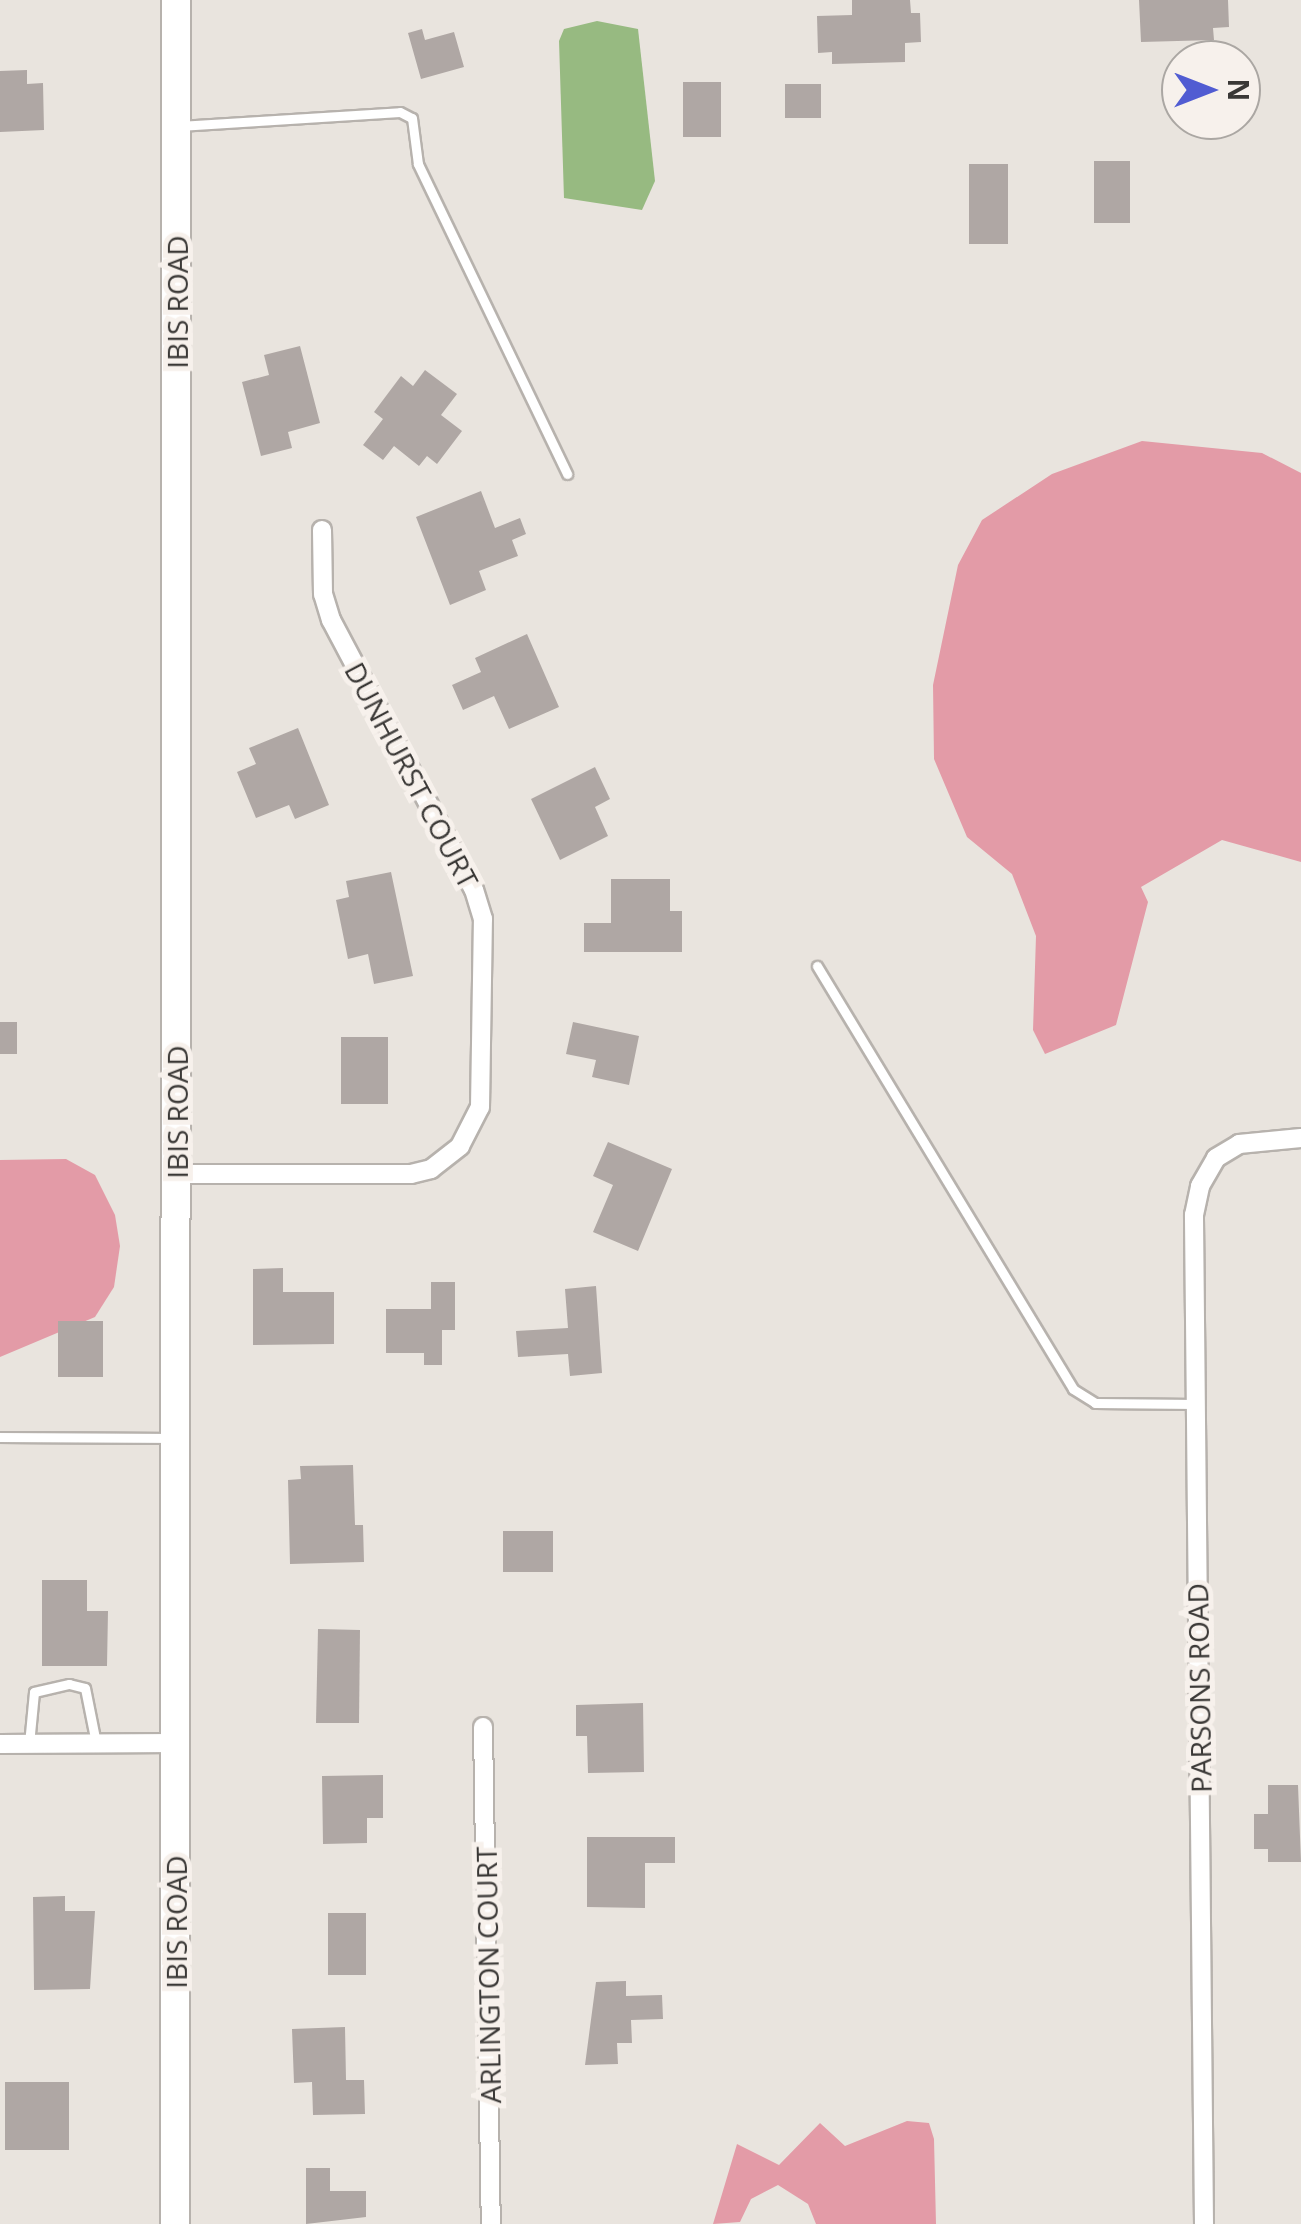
<!DOCTYPE html>
<html>
<head>
<meta charset="utf-8">
<style>
  body { margin:0 }
  #map { position:relative; width:1301px; height:2224px; overflow:hidden; background:#e9e4de; font-family:"Open Sans",sans-serif }
  div>[style] { position:absolute }
  .green>* { inset:0; background:#e39ba7 }
  .water>* { inset:0; background:#97ba81 }
  .building>* { inset:0; background:#afa7a4 }
  .roads { filter:drop-shadow(2px 0 #b7b2ad) drop-shadow(-2px 0 #b7b2ad) drop-shadow(0 2px #b7b2ad) drop-shadow(0 -2px #b7b2ad) }
  .lane>* { height:9px; margin:-4.5px; padding:0 4.5px; transform-origin:4.5px; border-radius:4.5px; background:#fff }
  .street>* { height:18px; margin:-9px; padding:0 9px; transform-origin:9px; border-radius:9px; background:#fff }
  .secondary>* { height:28px; margin:-14px; padding:0 14px; transform-origin:14px; border-radius:14px; background:#fff }
  span { translate:-50% -50%; white-space:nowrap; text-align:center; line-height:1.15; -webkit-text-stroke:10px #f7f1ec; paint-order:stroke }
  .street-label { font-size:28px; color:#3a3836 }
  .north { position:absolute; left:1161px; top:40px; width:100px; height:100px; box-sizing:border-box; background:#f7f1ec; border:2px solid #aba7a3; border-radius:50%; rotate:90deg; font-size:28px; font-weight:700; line-height:40px; text-align:center; color:#3a3836 }
  .north::after { content:''; display:block; margin:auto; width:35px; height:45px; background:#515cd2; clip-path:polygon(50% 0,100% 100%,50% 72%,0 100%) }
</style>
</head>
<body>
<div id="map">
  <div class="green">
    <i style="clip-path:polygon(1142px 441px,1262px 453px,1301px 473px,1301px 862px,1222px 840px,1141px 887px,1148px 902px,1116px 1025px,1045px 1054px,1033px 1030px,1036px 936px,1012px 874px,967px 837px,934px 759px,933px 685px,958px 565px,982px 520px,1052px 474px)"></i>
    <i style="clip-path:polygon(66px 1159px,95px 1175px,115px 1215px,120px 1246px,114px 1287px,95px 1317px,0 1357px,0 1160px)"></i>
    <i style="clip-path:polygon(907px 2121px,929px 2123px,934px 2139px,936px 2224px,816px 2224px,808px 2204px,778px 2185px,751px 2199px,740px 2222px,713px 2224px,737px 2144px,779px 2165px,820px 2123px,845px 2146px)"></i>
  </div>
  <div class="water">
    <i style="clip-path:polygon(597px 21px,638px 29px,655px 181px,642px 210px,564px 198px,559px 41px,564px 29px)"></i>
  </div>
  <div class="building">
    <i style="clip-path:polygon(852px 0,910px 0,911px 13px,920px 13px,921px 42px,905px 43px,905px 62px,832px 64px,832px 52px,818px 53px,817px 16px,852px 15px)"></i>
    <i style="clip-path:polygon(1139px 0,1228px 0,1229px 27px,1213px 28px,1214px 40px,1141px 42px)"></i>
    <i style="clip-path:polygon(422px 29px,425px 40px,454px 32px,464px 67px,421px 79px,408px 33px)"></i>
    <i style="clip-path:polygon(27px 70px,27px 84px,43px 83px,44px 130px,0 132px,0 71px)"></i>
    <i style="clip-path:polygon(683px 82px,721px 82px,721px 137px,683px 137px)"></i>
    <i style="clip-path:polygon(785px 84px,821px 84px,821px 118px,785px 118px)"></i>
    <i style="clip-path:polygon(1094px 161px,1130px 161px,1130px 223px,1094px 223px)"></i>
    <i style="clip-path:polygon(969px 164px,1008px 164px,1008px 244px,969px 244px)"></i>
    <i style="clip-path:polygon(300px 346px,320px 423px,288px 432px,292px 448px,261px 456px,242px 382px,269px 375px,264px 355px)"></i>
    <i style="clip-path:polygon(425px 370px,457px 394px,441px 415px,462px 431px,437px 464px,427px 456px,419px 466px,394px 446px,383px 460px,363px 445px,383px 419px,374px 412px,401px 376px,413px 386px)"></i>
    <i style="clip-path:polygon(481px 491px,495px 528px,520px 518px,526px 534px,512px 540px,518px 556px,479px 571px,486px 590px,450px 605px,416px 517px)"></i>
    <i style="clip-path:polygon(527px 634px,559px 707px,509px 729px,494px 696px,463px 710px,452px 685px,481px 672px,475px 658px)"></i>
    <i style="clip-path:polygon(298px 728px,329px 805px,295px 819px,289px 805px,256px 818px,237px 772px,256px 764px,249px 748px)"></i>
    <i style="clip-path:polygon(595px 767px,610px 799px,595px 807px,608px 836px,560px 860px,531px 799px)"></i>
    <i style="clip-path:polygon(391px 872px,413px 976px,374px 984px,368px 954px,348px 959px,336px 900px,349px 897px,346px 881px)"></i>
    <i style="clip-path:polygon(611px 879px,670px 879px,670px 911px,682px 911px,682px 952px,584px 952px,584px 923px,611px 923px)"></i>
    <i style="clip-path:polygon(0 1022px,17px 1022px,17px 1054px,0 1054px)"></i>
    <i style="clip-path:polygon(573px 1022px,639px 1036px,629px 1085px,592px 1077px,596px 1060px,566px 1054px)"></i>
    <i style="clip-path:polygon(341px 1037px,388px 1037px,388px 1104px,341px 1104px)"></i>
    <i style="clip-path:polygon(608px 1142px,672px 1169px,638px 1251px,593px 1232px,613px 1185px,593px 1176px)"></i>
    <i style="clip-path:polygon(283px 1268px,283px 1292px,334px 1292px,334px 1344px,253px 1345px,253px 1269px)"></i>
    <i style="clip-path:polygon(431px 1282px,455px 1282px,455px 1330px,442px 1330px,442px 1365px,424px 1365px,424px 1353px,386px 1353px,386px 1309px,431px 1309px)"></i>
    <i style="clip-path:polygon(596px 1286px,602px 1373px,570px 1376px,568px 1354px,518px 1357px,516px 1331px,568px 1328px,565px 1289px)"></i>
    <i style="clip-path:polygon(58px 1321px,103px 1321px,103px 1377px,58px 1377px)"></i>
    <i style="clip-path:polygon(353px 1465px,355px 1525px,363px 1525px,364px 1562px,290px 1564px,288px 1480px,301px 1479px,300px 1466px)"></i>
    <i style="clip-path:polygon(503px 1531px,553px 1531px,553px 1572px,503px 1572px)"></i>
    <i style="clip-path:polygon(42px 1580px,87px 1580px,87px 1611px,108px 1611px,107px 1666px,42px 1666px)"></i>
    <i style="clip-path:polygon(318px 1629px,360px 1630px,359px 1723px,316px 1723px)"></i>
    <i style="clip-path:polygon(643px 1703px,644px 1772px,588px 1773px,587px 1736px,576px 1736px,576px 1705px)"></i>
    <i style="clip-path:polygon(383px 1775px,383px 1818px,367px 1818px,367px 1843px,323px 1844px,322px 1776px)"></i>
    <i style="clip-path:polygon(1268px 1785px,1298px 1785px,1301px 1862px,1268px 1862px,1268px 1849px,1254px 1849px,1254px 1814px,1268px 1814px)"></i>
    <i style="clip-path:polygon(587px 1837px,675px 1837px,675px 1863px,645px 1863px,645px 1908px,587px 1907px)"></i>
    <i style="clip-path:polygon(65px 1896px,65px 1911px,95px 1911px,90px 1989px,34px 1990px,33px 1897px)"></i>
    <i style="clip-path:polygon(328px 1913px,366px 1913px,366px 1975px,328px 1975px)"></i>
    <i style="clip-path:polygon(626px 1981px,626px 1996px,662px 1995px,663px 2019px,631px 2020px,632px 2043px,617px 2043px,618px 2064px,585px 2065px,596px 1982px)"></i>
    <i style="clip-path:polygon(345px 2027px,346px 2080px,364px 2080px,365px 2114px,313px 2115px,312px 2082px,294px 2083px,292px 2029px)"></i>
    <i style="clip-path:polygon(5px 2082px,69px 2082px,69px 2150px,5px 2150px)"></i>
    <i style="clip-path:polygon(306px 2168px,330px 2168px,330px 2191px,366px 2191px,366px 2217px,306px 2224px)"></i>
  </div>
  <div class="roads">
    <div class="lane">
      <i style="left:179px;top:126px;width:221px;rotate:-3.6deg"></i>
      <i style="left:400px;top:112px;width:13px;rotate:27deg"></i>
      <i style="left:412px;top:118px;width:46px;rotate:82.6deg"></i>
      <i style="left:418px;top:164px;width:344px;rotate:64.3deg"></i>
      <i style="left:817px;top:966px;width:494px;rotate:58.8deg"></i>
      <i style="left:1073px;top:1389px;width:26px;rotate:32deg"></i>
      <i style="left:1095px;top:1403px;width:101px;rotate:0.6deg"></i>
      <i style="left:0;top:1437px;width:174px;rotate:0.3deg"></i>
      <i style="left:29px;top:1744px;width:52px;rotate:-84.5deg"></i>
      <i style="left:34px;top:1692px;width:36px;rotate:-13deg"></i>
      <i style="left:69px;top:1684px;width:16px;rotate:14deg"></i>
      <i style="left:85px;top:1688px;width:56px;rotate:78.7deg"></i>
    </div>
    <div class="street">
      <i style="left:177px;top:1174px;width:234px"></i>
      <i style="left:411px;top:1174px;width:21px;rotate:-14deg"></i>
      <i style="left:431px;top:1169px;width:37px;rotate:-38deg"></i>
      <i style="left:460px;top:1146px;width:44px;rotate:-62.9deg"></i>
      <i style="left:480px;top:1107px;width:188px;rotate:-89.1deg"></i>
      <i style="left:483px;top:919px;width:30px;rotate:-107deg"></i>
      <i style="left:474px;top:890px;width:306px;rotate:-117.9deg"></i>
      <i style="left:331px;top:620px;width:27px;rotate:-107deg"></i>
      <i style="left:323px;top:594px;width:64px;rotate:-90.9deg"></i>
      <i style="left:483px;top:1727px;width:497px;rotate:89.1deg"></i>
      <i style="left:0;top:1744px;width:176px;rotate:-0.3deg"></i>
      <i style="left:1204px;top:2224px;width:1009px;rotate:-90.57deg"></i>
      <i style="left:1194px;top:1215px;width:30px;rotate:-78deg"></i>
      <i style="left:1200px;top:1186px;width:32px;rotate:-60deg"></i>
      <i style="left:1216px;top:1158px;width:27px;rotate:-31deg"></i>
      <i style="left:1239px;top:1144px;width:62px;rotate:-5.5deg"></i>
    </div>
    <div class="secondary">
      <i style="left:175px;top:2224px;width:2224px;rotate:-89.97deg"></i>
    </div>
  </div>
  <div class="street-label">
    <span style="left:177px;top:302px;rotate:-90deg">IBIS ROAD</span>
    <span style="left:412px;top:775px;rotate:62deg">DUNHURST COURT</span>
    <span style="left:177px;top:1112px;rotate:-90deg">IBIS ROAD</span>
    <span style="left:1199px;top:1688px;rotate:-91deg">PARSONS ROAD</span>
    <span style="left:176px;top:1922px;rotate:-90deg">IBIS ROAD</span>
    <span style="left:488px;top:1975px;rotate:-91deg">ARLINGTON COURT</span>
  </div>
  <div class="north">N</div>
</div>
</body>
</html>
